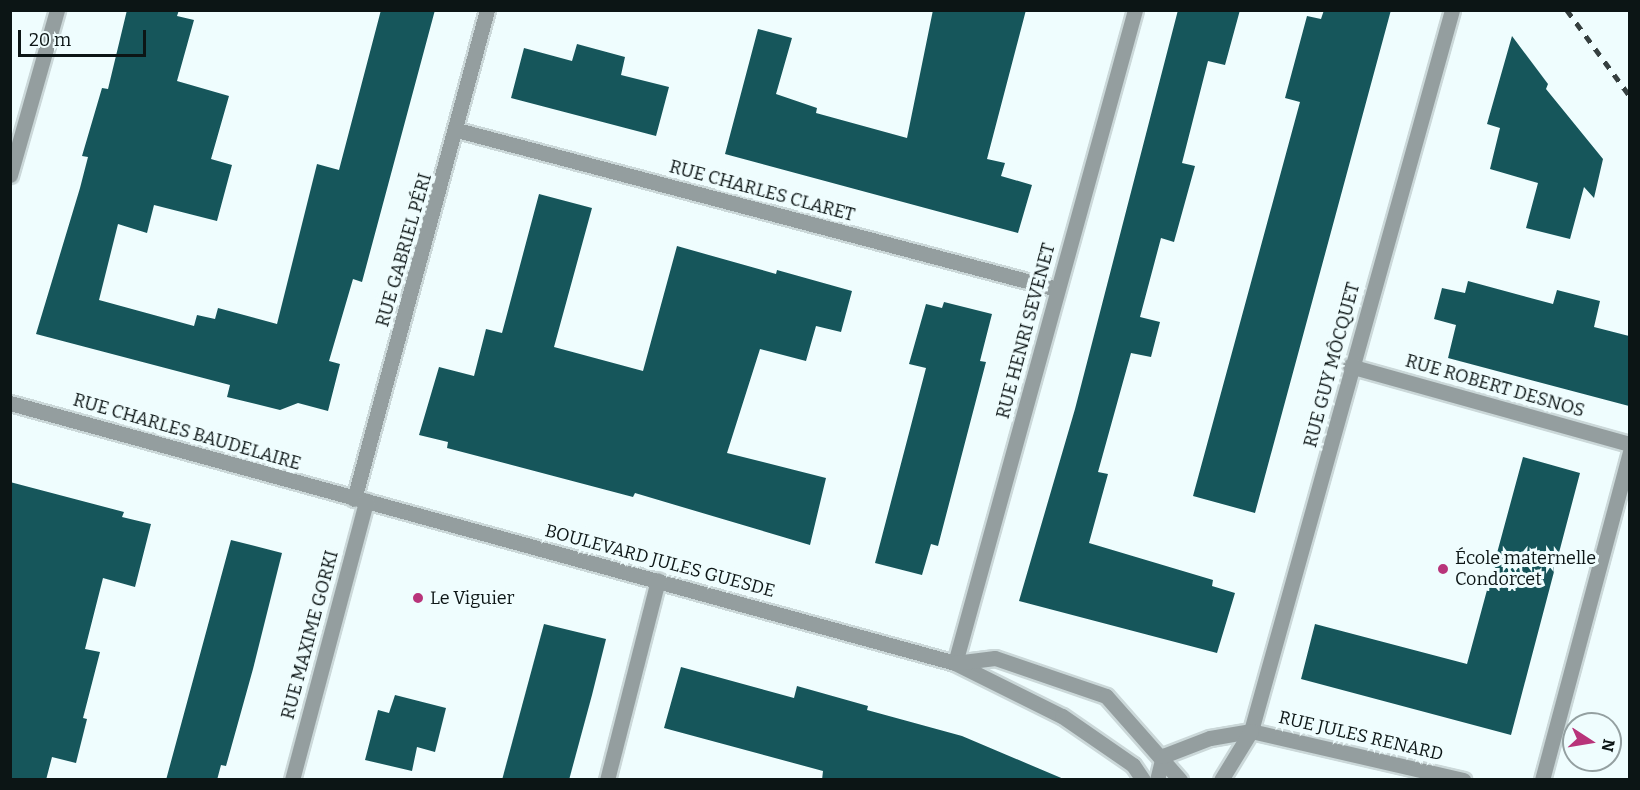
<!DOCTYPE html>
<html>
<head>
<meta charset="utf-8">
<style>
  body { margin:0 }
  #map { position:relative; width:1640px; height:790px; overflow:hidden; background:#effdfe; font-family:Bitter,serif }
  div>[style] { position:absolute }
  .building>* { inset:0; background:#16565b }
  .roads { filter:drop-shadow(2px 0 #cbd8d9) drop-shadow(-2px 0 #cbd8d9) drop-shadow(0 2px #cbd8d9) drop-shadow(0 -2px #cbd8d9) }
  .minor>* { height:15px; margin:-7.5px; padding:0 7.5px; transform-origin:7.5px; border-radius:7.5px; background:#949e9f }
  .rail>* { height:4.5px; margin-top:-2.25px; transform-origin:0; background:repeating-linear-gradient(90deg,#364040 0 8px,transparent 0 16px) }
  .dots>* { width:16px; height:16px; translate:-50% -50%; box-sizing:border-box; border:3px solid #effdfe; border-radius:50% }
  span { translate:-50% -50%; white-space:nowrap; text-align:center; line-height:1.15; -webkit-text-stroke:6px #effdfe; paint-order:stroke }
  .street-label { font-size:18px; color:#0c1515 }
  .poi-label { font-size:18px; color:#0c1515 }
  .left { translate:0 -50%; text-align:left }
  .frame { position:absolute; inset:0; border:12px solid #0c1515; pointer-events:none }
  .north { position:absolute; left:1562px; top:712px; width:60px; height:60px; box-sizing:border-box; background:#effdfe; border:2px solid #94a0a1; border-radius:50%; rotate:102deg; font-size:16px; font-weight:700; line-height:24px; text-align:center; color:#0c1515 }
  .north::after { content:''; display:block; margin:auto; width:21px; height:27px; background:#b8347a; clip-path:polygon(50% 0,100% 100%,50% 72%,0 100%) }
  .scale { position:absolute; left:18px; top:30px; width:128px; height:27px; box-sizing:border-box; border:3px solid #0c1515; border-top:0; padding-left:8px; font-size:18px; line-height:21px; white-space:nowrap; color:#0c1515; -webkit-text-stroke:4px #effdfe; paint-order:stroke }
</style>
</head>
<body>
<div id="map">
  <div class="building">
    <i style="clip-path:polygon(127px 10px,179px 10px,177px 16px,194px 20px,177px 81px,229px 96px,211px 159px,232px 165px,217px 221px,154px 205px,147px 233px,118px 224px,99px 300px,194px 326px,197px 315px,215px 319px,218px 308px,277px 324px,317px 164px,339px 170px,381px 10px,435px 10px,362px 282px,353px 279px,329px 361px,340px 364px,328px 411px,298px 403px,280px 410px,227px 397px,230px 385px,36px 334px,80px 188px,88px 157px,82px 156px,102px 88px,108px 89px)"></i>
    <i style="clip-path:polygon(933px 10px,1026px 10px,987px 159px,1005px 163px,1001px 176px,1032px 185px,1018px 233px,725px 154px,758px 29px,792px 38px,776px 94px,817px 108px,816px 113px,907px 138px)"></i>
    <i style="clip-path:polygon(1178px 10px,1240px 10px,1225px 65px,1208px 61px,1182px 163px,1195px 166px,1174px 242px,1161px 238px,1140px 317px,1160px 322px,1151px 357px,1131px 353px,1098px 472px,1108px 474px,1089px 543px,1213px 580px,1212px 586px,1235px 593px,1217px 653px,1019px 601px,1075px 409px)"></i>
    <i style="clip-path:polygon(1324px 10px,1391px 10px,1255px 513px,1193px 496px,1300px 102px,1285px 98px,1307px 16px,1321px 19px)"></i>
    <i style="clip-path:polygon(1512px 36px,1548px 84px,1546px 89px,1603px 159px,1594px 198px,1584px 187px,1570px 239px,1526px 228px,1538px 183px,1490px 169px,1500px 128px,1487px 124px)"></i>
    <i style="clip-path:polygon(577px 44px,625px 57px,621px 75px,669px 87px,656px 136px,511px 98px,524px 48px,572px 61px)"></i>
    <i style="clip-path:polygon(539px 194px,592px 208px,554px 347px,643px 371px,677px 246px,776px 274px,777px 270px,852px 291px,841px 332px,816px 326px,806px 361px,760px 349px,727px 453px,826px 478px,810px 545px,635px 493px,633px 497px,447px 448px,448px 442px,419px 435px,439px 367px,474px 376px,486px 329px,502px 333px)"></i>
    <i style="clip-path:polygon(1468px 281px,1553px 304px,1557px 290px,1600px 301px,1594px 327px,1629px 336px,1629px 406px,1448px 358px,1456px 325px,1434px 319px,1442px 288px,1465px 293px)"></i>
    <i style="clip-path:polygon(944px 302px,992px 314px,980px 361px,986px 362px,938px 546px,931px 544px,922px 575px,875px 563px,926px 368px,909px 364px,926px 304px,942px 308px)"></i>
    <i style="clip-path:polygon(1523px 457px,1580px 473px,1511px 735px,1301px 679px,1315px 624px,1467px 664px)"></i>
    <i style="clip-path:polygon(10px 482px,124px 512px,122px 517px,151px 524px,135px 587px,103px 578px,85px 649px,100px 652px,83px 718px,87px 719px,76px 763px,52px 757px,46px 780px,10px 780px)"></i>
    <i style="clip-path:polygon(231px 540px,282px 553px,253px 669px,226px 766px,221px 765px,217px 780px,166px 780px)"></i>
    <i style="clip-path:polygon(544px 624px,606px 639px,592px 695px,569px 780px,502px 780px)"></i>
    <i style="clip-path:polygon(681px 667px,794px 698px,797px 686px,868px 706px,867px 710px,962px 736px,1066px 780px,822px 780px,823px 771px,664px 728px)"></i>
    <i style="clip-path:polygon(395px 695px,446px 708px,435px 752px,417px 747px,412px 771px,365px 760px,378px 710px,389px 713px)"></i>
  </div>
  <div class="roads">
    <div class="minor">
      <i style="left:1452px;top:10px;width:748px;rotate:105.58deg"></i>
      <i style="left:1251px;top:731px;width:218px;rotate:13deg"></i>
      <i style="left:457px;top:130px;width:621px;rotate:14.84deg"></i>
      <i style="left:10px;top:175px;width:172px;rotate:-74.1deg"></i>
      <i style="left:1350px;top:366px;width:291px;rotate:15.6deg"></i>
      <i style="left:10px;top:403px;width:980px;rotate:15.38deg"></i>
      <i style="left:955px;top:663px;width:119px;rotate:26.4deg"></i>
      <i style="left:1062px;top:716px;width:86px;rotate:34.6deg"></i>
      <i style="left:1133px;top:765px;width:18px;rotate:56deg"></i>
      <i style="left:354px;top:499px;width:507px;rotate:-74.78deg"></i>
      <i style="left:955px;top:663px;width:677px;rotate:-74.59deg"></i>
      <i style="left:955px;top:663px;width:40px;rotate:-7.1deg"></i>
      <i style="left:995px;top:658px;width:117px;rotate:18.9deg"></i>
      <i style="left:1106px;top:696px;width:112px;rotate:48.6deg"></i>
      <i style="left:292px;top:780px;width:289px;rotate:-75.1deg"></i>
      <i style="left:607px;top:780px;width:206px;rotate:-75.7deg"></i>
      <i style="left:1157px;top:780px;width:25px;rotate:-76deg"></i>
      <i style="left:1163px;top:756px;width:50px;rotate:-21deg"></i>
      <i style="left:1210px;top:738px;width:42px;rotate:-9.7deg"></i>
      <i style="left:1251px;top:731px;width:57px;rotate:121.5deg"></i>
      <i style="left:1542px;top:780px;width:341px;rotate:-75deg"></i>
    </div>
  </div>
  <div class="rail">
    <i style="left:1567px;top:10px;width:107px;rotate:53.8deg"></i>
  </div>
  <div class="dots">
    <i style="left:1443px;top:569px;background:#b8347a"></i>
    <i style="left:418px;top:598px;background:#b8347a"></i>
  </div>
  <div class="street-label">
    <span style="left:762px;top:191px;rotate:15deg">RUE CHARLES CLARET</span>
    <span style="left:404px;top:250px;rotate:-74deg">RUE GABRIEL PÉRI</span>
    <span style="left:1026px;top:331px;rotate:-75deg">RUE HENRI SEVENET</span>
    <span style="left:1332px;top:365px;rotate:-75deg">RUE GUY MÔCQUET</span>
    <span style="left:1495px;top:386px;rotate:16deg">RUE ROBERT DESNOS</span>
    <span style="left:187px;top:432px;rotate:16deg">RUE CHARLES BAUDELAIRE</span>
    <span style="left:660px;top:561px;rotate:15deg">BOULEVARD JULES GUESDE</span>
    <span style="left:310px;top:635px;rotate:-75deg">RUE MAXIME GORKI</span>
    <span style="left:1361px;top:736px;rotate:13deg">RUE JULES RENARD</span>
  </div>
  <div class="poi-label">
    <span class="left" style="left:1455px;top:569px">École maternelle<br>Condorcet</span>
    <span class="left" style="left:430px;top:598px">Le Viguier</span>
  </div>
  <div class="frame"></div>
  <div class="north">N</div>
  <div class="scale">20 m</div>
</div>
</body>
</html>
